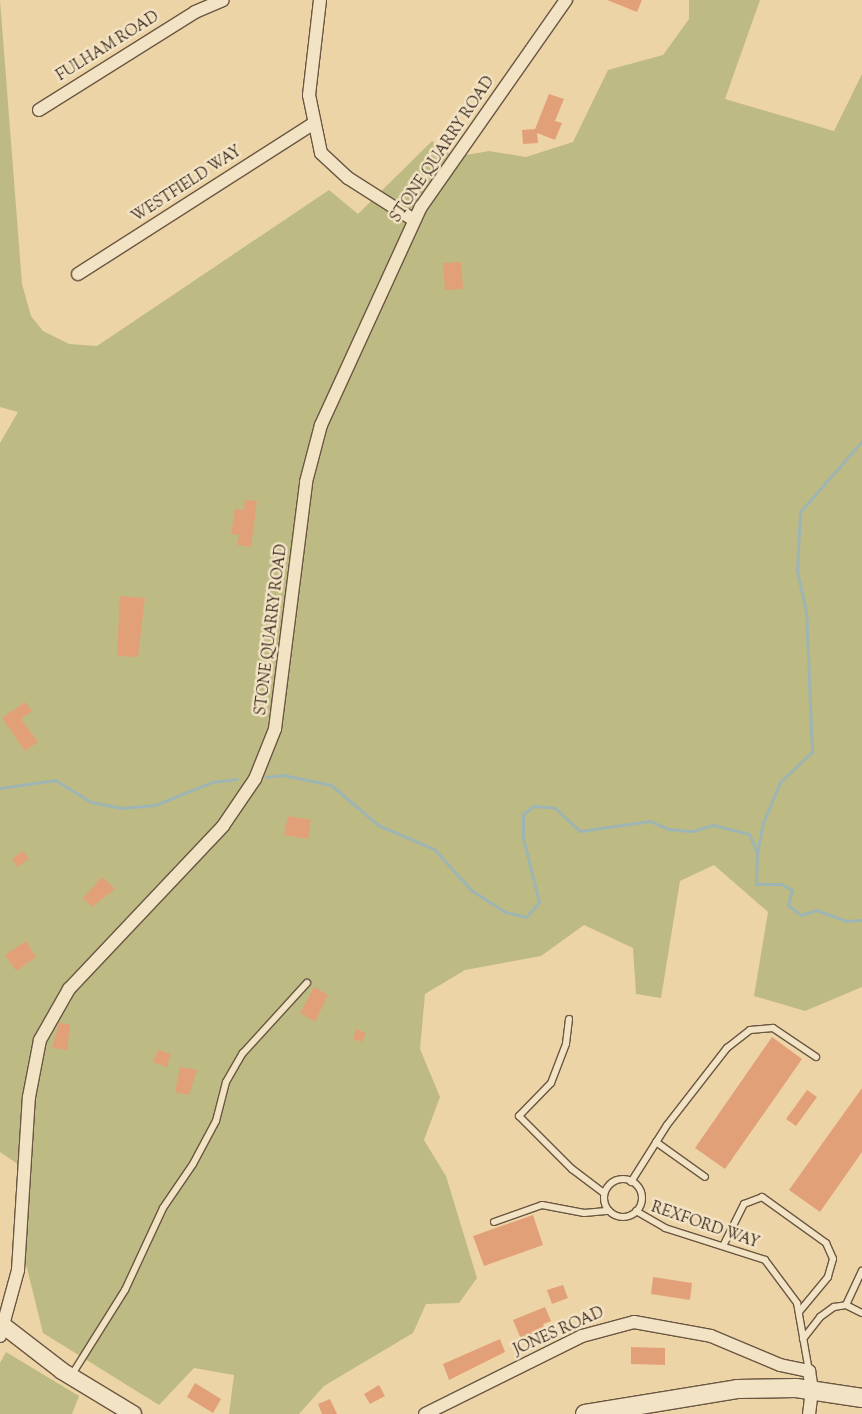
<!DOCTYPE html>
<html>
<head>
<meta charset="utf-8">
<style>
  body { margin:0 }
  #map { position:relative; width:862px; height:1414px; overflow:hidden; background:#edd4a6; font-family:"Sorts Mill Goudy",serif }
  div>[style] { position:absolute }
  .green>* { inset:0; background:#bdbb83 }
  .stream>* { height:3px; margin:-1.5px; padding:0 1.5px; transform-origin:1.5px; border-radius:1.5px; background:#9eb5b3 }
  .building>* { inset:0; background:#e2a079 }
  .roads { filter:drop-shadow(1px 0 #6a5642) drop-shadow(-1px 0 #6a5642) drop-shadow(0 1px #6a5642) drop-shadow(0 -1px #6a5642) }
  .service>* { height:6px; margin:-3px; padding:0 3px; transform-origin:3px; border-radius:3px; background:#f3e3c5 }
  .service>.ring { margin:-3px; padding:0; box-sizing:content-box; background:none; border:6px solid #f3e3c5; border-radius:50% }
  .minor>* { height:12px; margin:-6px; padding:0 6px; transform-origin:6px; border-radius:6px; background:#f3e3c5 }
  .tertiary>* { height:16px; margin:-8px; padding:0 8px; transform-origin:8px; border-radius:8px; background:#f3e3c5 }
  .secondary>* { height:18px; margin:-9px; padding:0 9px; transform-origin:9px; border-radius:9px; background:#f3e3c5 }
  span { translate:-50% -50%; white-space:nowrap; text-align:center; line-height:1.15; -webkit-text-stroke:5px #f3e3c5; paint-order:stroke }
  .street-label { font-size:15px; color:#3e2c20 }
</style>
</head>
<body>
<div id="map">
  <div class="green">
    <i style="clip-path:polygon(0 0,22px 284px,31px 316px,43px 331px,69px 344px,97px 346px,329px 190px,358px 214px,432px 141px,454px 157px,489px 151px,526px 157px,573px 142px,608px 70px,663px 55px,689px 19px,689px 0,760px 0,725px 99px,834px 131px,862px 74px,862px 987px,805px 1011px,754px 996px,768px 912px,714px 865px,680px 881px,661px 998px,636px 994px,633px 948px,584px 925px,541px 956px,465px 970px,425px 994px,420px 1049px,440px 1097px,424px 1140px,446px 1176px,477px 1278px,459px 1303px,426px 1304px,413px 1333px,324px 1386px,299px 1414px,229px 1414px,234px 1375px,194px 1368px,159px 1405px,43px 1333px,26px 1264px,25px 1169px,0 1152px,0 443px,18px 412px,0 407px)"></i>
    <i style="clip-path:polygon(6px 1352px,79px 1396px,72px 1414px,0 1414px,0 1363px)"></i>
  </div>
  <div class="stream">
    <i style="left:266px;top:777px;width:17px;rotate:-7deg"></i>
    <i style="left:283px;top:775px;width:49px;rotate:11.8deg"></i>
    <i style="left:331px;top:785px;width:62px;rotate:40.4deg"></i>
    <i style="left:378px;top:825px;width:61px;rotate:23.2deg"></i>
    <i style="left:434px;top:849px;width:55px;rotate:47.9deg"></i>
    <i style="left:471px;top:890px;width:40px;rotate:32.9deg"></i>
    <i style="left:505px;top:912px;width:22px;rotate:13deg"></i>
    <i style="left:526px;top:917px;width:20px;rotate:-49deg"></i>
    <i style="left:539px;top:902px;width:66px;rotate:-104deg"></i>
    <i style="left:523px;top:838px;width:24px;rotate:-90deg"></i>
    <i style="left:523px;top:814px;width:14px;rotate:-36deg"></i>
    <i style="left:534px;top:806px;width:21px;rotate:5deg"></i>
    <i style="left:555px;top:808px;width:34px;rotate:43deg"></i>
    <i style="left:580px;top:831px;width:71px;rotate:-8.1deg"></i>
    <i style="left:650px;top:821px;width:20px;rotate:24deg"></i>
    <i style="left:668px;top:829px;width:25px;rotate:5deg"></i>
    <i style="left:693px;top:831px;width:21px;rotate:-17deg"></i>
    <i style="left:713px;top:825px;width:37px;rotate:14deg"></i>
    <i style="left:749px;top:834px;width:21px;rotate:67deg"></i>
    <i style="left:757px;top:853px;width:31px;rotate:92deg"></i>
    <i style="left:756px;top:884px;width:25px"></i>
    <i style="left:781px;top:884px;width:13px;rotate:29deg"></i>
    <i style="left:792px;top:890px;width:16px;rotate:105deg"></i>
    <i style="left:788px;top:905px;width:16px;rotate:38deg"></i>
    <i style="left:801px;top:915px;width:16px;rotate:-18deg"></i>
    <i style="left:816px;top:910px;width:32px;rotate:20deg"></i>
    <i style="left:846px;top:921px;width:16px;rotate:-4deg"></i>
    <i style="left:0;top:788px;width:56px;rotate:-8.3deg"></i>
    <i style="left:55px;top:780px;width:42px;rotate:31.4deg"></i>
    <i style="left:91px;top:802px;width:31px;rotate:11deg"></i>
    <i style="left:121px;top:808px;width:34px;rotate:-5deg"></i>
    <i style="left:155px;top:805px;width:61px;rotate:-22deg"></i>
    <i style="left:212px;top:782px;width:25px;rotate:-7deg"></i>
    <i style="left:757px;top:853px;width:31px;rotate:-79deg"></i>
    <i style="left:763px;top:823px;width:44px;rotate:-67.5deg"></i>
    <i style="left:780px;top:782px;width:44px;rotate:-43.2deg"></i>
    <i style="left:812px;top:752px;width:141px;rotate:-92.4deg"></i>
    <i style="left:806px;top:611px;width:41px;rotate:-102.7deg"></i>
    <i style="left:797px;top:571px;width:59px;rotate:-87.1deg"></i>
    <i style="left:800px;top:512px;width:94px;rotate:-48.9deg"></i>
  </div>
  <div class="building">
    <i style="clip-path:polygon(607px 0,642px 0,637px 12px)"></i>
    <i style="clip-path:polygon(549px 94px,564px 99px,555px 121px,562px 123px,555px 140px,537px 133px,538px 143px,523px 144px,522px 130px,535px 129px)"></i>
    <i style="clip-path:polygon(461px 262px,463px 289px,445px 290px,443px 263px)"></i>
    <i style="clip-path:polygon(245px 500px,257px 501px,251px 547px,237px 545px,239px 535px,231px 534px,235px 509px,244px 510px)"></i>
    <i style="clip-path:polygon(120px 596px,145px 598px,138px 657px,117px 656px)"></i>
    <i style="clip-path:polygon(25px 702px,32px 711px,21px 719px,38px 742px,25px 751px,2px 718px)"></i>
    <i style="clip-path:polygon(288px 816px,311px 820px,308px 839px,284px 835px)"></i>
    <i style="clip-path:polygon(23px 851px,29px 859px,17px 867px,12px 859px)"></i>
    <i style="clip-path:polygon(102px 877px,115px 889px,92px 907px,83px 898px)"></i>
    <i style="clip-path:polygon(26px 941px,36px 957px,16px 971px,5px 955px)"></i>
    <i style="clip-path:polygon(314px 987px,328px 995px,315px 1022px,300px 1013px)"></i>
    <i style="clip-path:polygon(59px 1023px,70px 1024px,67px 1050px,52px 1048px)"></i>
    <i style="clip-path:polygon(356px 1029px,366px 1033px,362px 1042px,353px 1039px)"></i>
    <i style="clip-path:polygon(772px 1037px,802px 1059px,725px 1169px,695px 1148px)"></i>
    <i style="clip-path:polygon(158px 1050px,171px 1054px,167px 1067px,153px 1062px)"></i>
    <i style="clip-path:polygon(180px 1067px,197px 1070px,189px 1095px,175px 1092px)"></i>
    <i style="clip-path:polygon(862px 1088px,862px 1152px,820px 1212px,789px 1190px)"></i>
    <i style="clip-path:polygon(807px 1090px,817px 1097px,796px 1126px,786px 1119px)"></i>
    <i style="clip-path:polygon(533px 1215px,543px 1245px,484px 1266px,473px 1236px)"></i>
    <i style="clip-path:polygon(653px 1277px,692px 1283px,690px 1300px,651px 1294px)"></i>
    <i style="clip-path:polygon(563px 1285px,568px 1298px,552px 1304px,547px 1290px)"></i>
    <i style="clip-path:polygon(545px 1307px,551px 1321px,543px 1324px,545px 1329px,521px 1339px,513px 1320px)"></i>
    <i style="clip-path:polygon(500px 1339px,505px 1352px,449px 1380px,443px 1364px)"></i>
    <i style="clip-path:polygon(631px 1347px,665px 1348px,665px 1365px,631px 1364px)"></i>
    <i style="clip-path:polygon(195px 1383px,221px 1399px,213px 1413px,187px 1397px)"></i>
    <i style="clip-path:polygon(379px 1385px,385px 1396px,370px 1404px,364px 1394px)"></i>
    <i style="clip-path:polygon(330px 1399px,337px 1414px,322px 1414px,318px 1404px)"></i>
  </div>
  <div class="roads">
    <div class="service">
      <i style="left:569px;top:1019px;width:25px;rotate:97deg"></i>
      <i style="left:566px;top:1044px;width:42px;rotate:111deg"></i>
      <i style="left:551px;top:1083px;width:46px;rotate:134.1deg"></i>
      <i style="left:519px;top:1116px;width:75px;rotate:45deg"></i>
      <i style="left:572px;top:1169px;width:40px;rotate:37deg"></i>
      <i style="left:656px;top:1142px;width:60px;rotate:35.5deg"></i>
      <i class="ring" style="left:604px;top:1179px;width:32px;height:32px"></i>
      <i style="left:631px;top:1182px;width:67px;rotate:-57.7deg"></i>
      <i style="left:667px;top:1125px;width:98px;rotate:-52.1deg"></i>
      <i style="left:727px;top:1048px;width:29px;rotate:-38deg"></i>
      <i style="left:750px;top:1030px;width:23px;rotate:-5deg"></i>
      <i style="left:773px;top:1028px;width:52px;rotate:34deg"></i>
      <i style="left:636px;top:1211px;width:34px;rotate:30deg"></i>
      <i style="left:665px;top:1228px;width:105px;rotate:17.7deg"></i>
      <i style="left:765px;top:1260px;width:54px;rotate:53.3deg"></i>
      <i style="left:797px;top:1303px;width:69px;rotate:80deg"></i>
      <i style="left:494px;top:1222px;width:51px;rotate:-19.5deg"></i>
      <i style="left:542px;top:1205px;width:43px;rotate:10.8deg"></i>
      <i style="left:584px;top:1213px;width:25px;rotate:-5deg"></i>
      <i style="left:724px;top:1244px;width:45px;rotate:-63.4deg"></i>
      <i style="left:744px;top:1204px;width:19px;rotate:-21deg"></i>
      <i style="left:762px;top:1197px;width:79px;rotate:35.7deg"></i>
      <i style="left:826px;top:1243px;width:17px;rotate:66deg"></i>
      <i style="left:833px;top:1259px;width:19px;rotate:106deg"></i>
      <i style="left:828px;top:1277px;width:45px;rotate:129.6deg"></i>
      <i style="left:846px;top:1305px;width:38px;rotate:-65deg"></i>
      <i style="left:803px;top:1339px;width:28px;rotate:-52deg"></i>
      <i style="left:820px;top:1317px;width:17px;rotate:-36deg"></i>
      <i style="left:834px;top:1307px;width:12px;rotate:-9deg"></i>
      <i style="left:846px;top:1305px;width:18px;rotate:27deg"></i>
      <i style="left:71px;top:1376px;width:102px;rotate:-57.9deg"></i>
      <i style="left:125px;top:1290px;width:90px;rotate:-65.1deg"></i>
      <i style="left:163px;top:1208px;width:53px;rotate:-55.7deg"></i>
      <i style="left:193px;top:1164px;width:49px;rotate:-61.9deg"></i>
      <i style="left:216px;top:1121px;width:40px;rotate:-75.6deg"></i>
      <i style="left:226px;top:1082px;width:34px;rotate:-60deg"></i>
      <i style="left:243px;top:1053px;width:95px;rotate:-47.6deg"></i>
    </div>
    <div class="minor">
      <i style="left:320px;top:0;width:96px;rotate:96.6deg"></i>
      <i style="left:309px;top:95px;width:59px;rotate:78.3deg"></i>
      <i style="left:321px;top:153px;width:37px;rotate:43deg"></i>
      <i style="left:348px;top:178px;width:78px;rotate:32.5deg"></i>
      <i style="left:39px;top:110px;width:184px;rotate:-32.1deg"></i>
      <i style="left:195px;top:12px;width:30px;rotate:-23deg"></i>
      <i style="left:78px;top:274px;width:279px;rotate:-32.6deg"></i>
      <i style="left:0;top:1336px;width:68px;rotate:-74.7deg"></i>
      <i style="left:18px;top:1270px;width:173px;rotate:-86.4deg"></i>
      <i style="left:29px;top:1097px;width:58px;rotate:-79.1deg"></i>
      <i style="left:40px;top:1040px;width:59px;rotate:-60.4deg"></i>
      <i style="left:69px;top:989px;width:224px;rotate:-46.6deg"></i>
      <i style="left:223px;top:826px;width:57px;rotate:-55.8deg"></i>
      <i style="left:255px;top:779px;width:54px;rotate:-68.2deg"></i>
      <i style="left:275px;top:729px;width:249px;rotate:-82.8deg"></i>
      <i style="left:306px;top:482px;width:59px;rotate:-75.3deg"></i>
      <i style="left:321px;top:425px;width:240px;rotate:-65.4deg"></i>
      <i style="left:421px;top:207px;width:253px;rotate:-55deg"></i>
      <i style="left:425px;top:1414px;width:175px;rotate:-26.4deg"></i>
      <i style="left:582px;top:1336px;width:54px;rotate:-15.1deg"></i>
      <i style="left:634px;top:1322px;width:78px;rotate:10.3deg"></i>
      <i style="left:711px;top:1336px;width:75px;rotate:22.8deg"></i>
      <i style="left:780px;top:1365px;width:30px;rotate:12deg"></i>
      <i style="left:809px;top:1371px;width:19px;rotate:81deg"></i>
      <i style="left:812px;top:1390px;width:24px;rotate:97deg"></i>
    </div>
    <div class="tertiary">
      <i style="left:0;top:1323px;width:78px;rotate:37.7deg"></i>
      <i style="left:62px;top:1371px;width:83px;rotate:31.2deg"></i>
    </div>
    <div class="secondary">
      <i style="left:585px;top:1414px;width:154px;rotate:-9.3deg"></i>
      <i style="left:737px;top:1389px;width:59px;rotate:-1deg"></i>
      <i style="left:796px;top:1388px;width:67px;rotate:8.6deg"></i>
    </div>
  </div>
  <div class="street-label">
    <span style="left:108px;top:47px;rotate:-32deg">FULHAM ROAD</span>
    <span style="left:443px;top:150px;rotate:-56deg">STONE QUARRY ROAD</span>
    <span style="left:187px;top:185px;rotate:-33deg">WESTFIELD WAY</span>
    <span style="left:272px;top:630px;rotate:-83deg">STONE QUARRY ROAD</span>
    <span style="left:705px;top:1226px;rotate:19deg">REXFORD WAY</span>
    <span style="left:559px;top:1332px;rotate:-24deg">JONES ROAD</span>
  </div>
</div>
</body>
</html>
